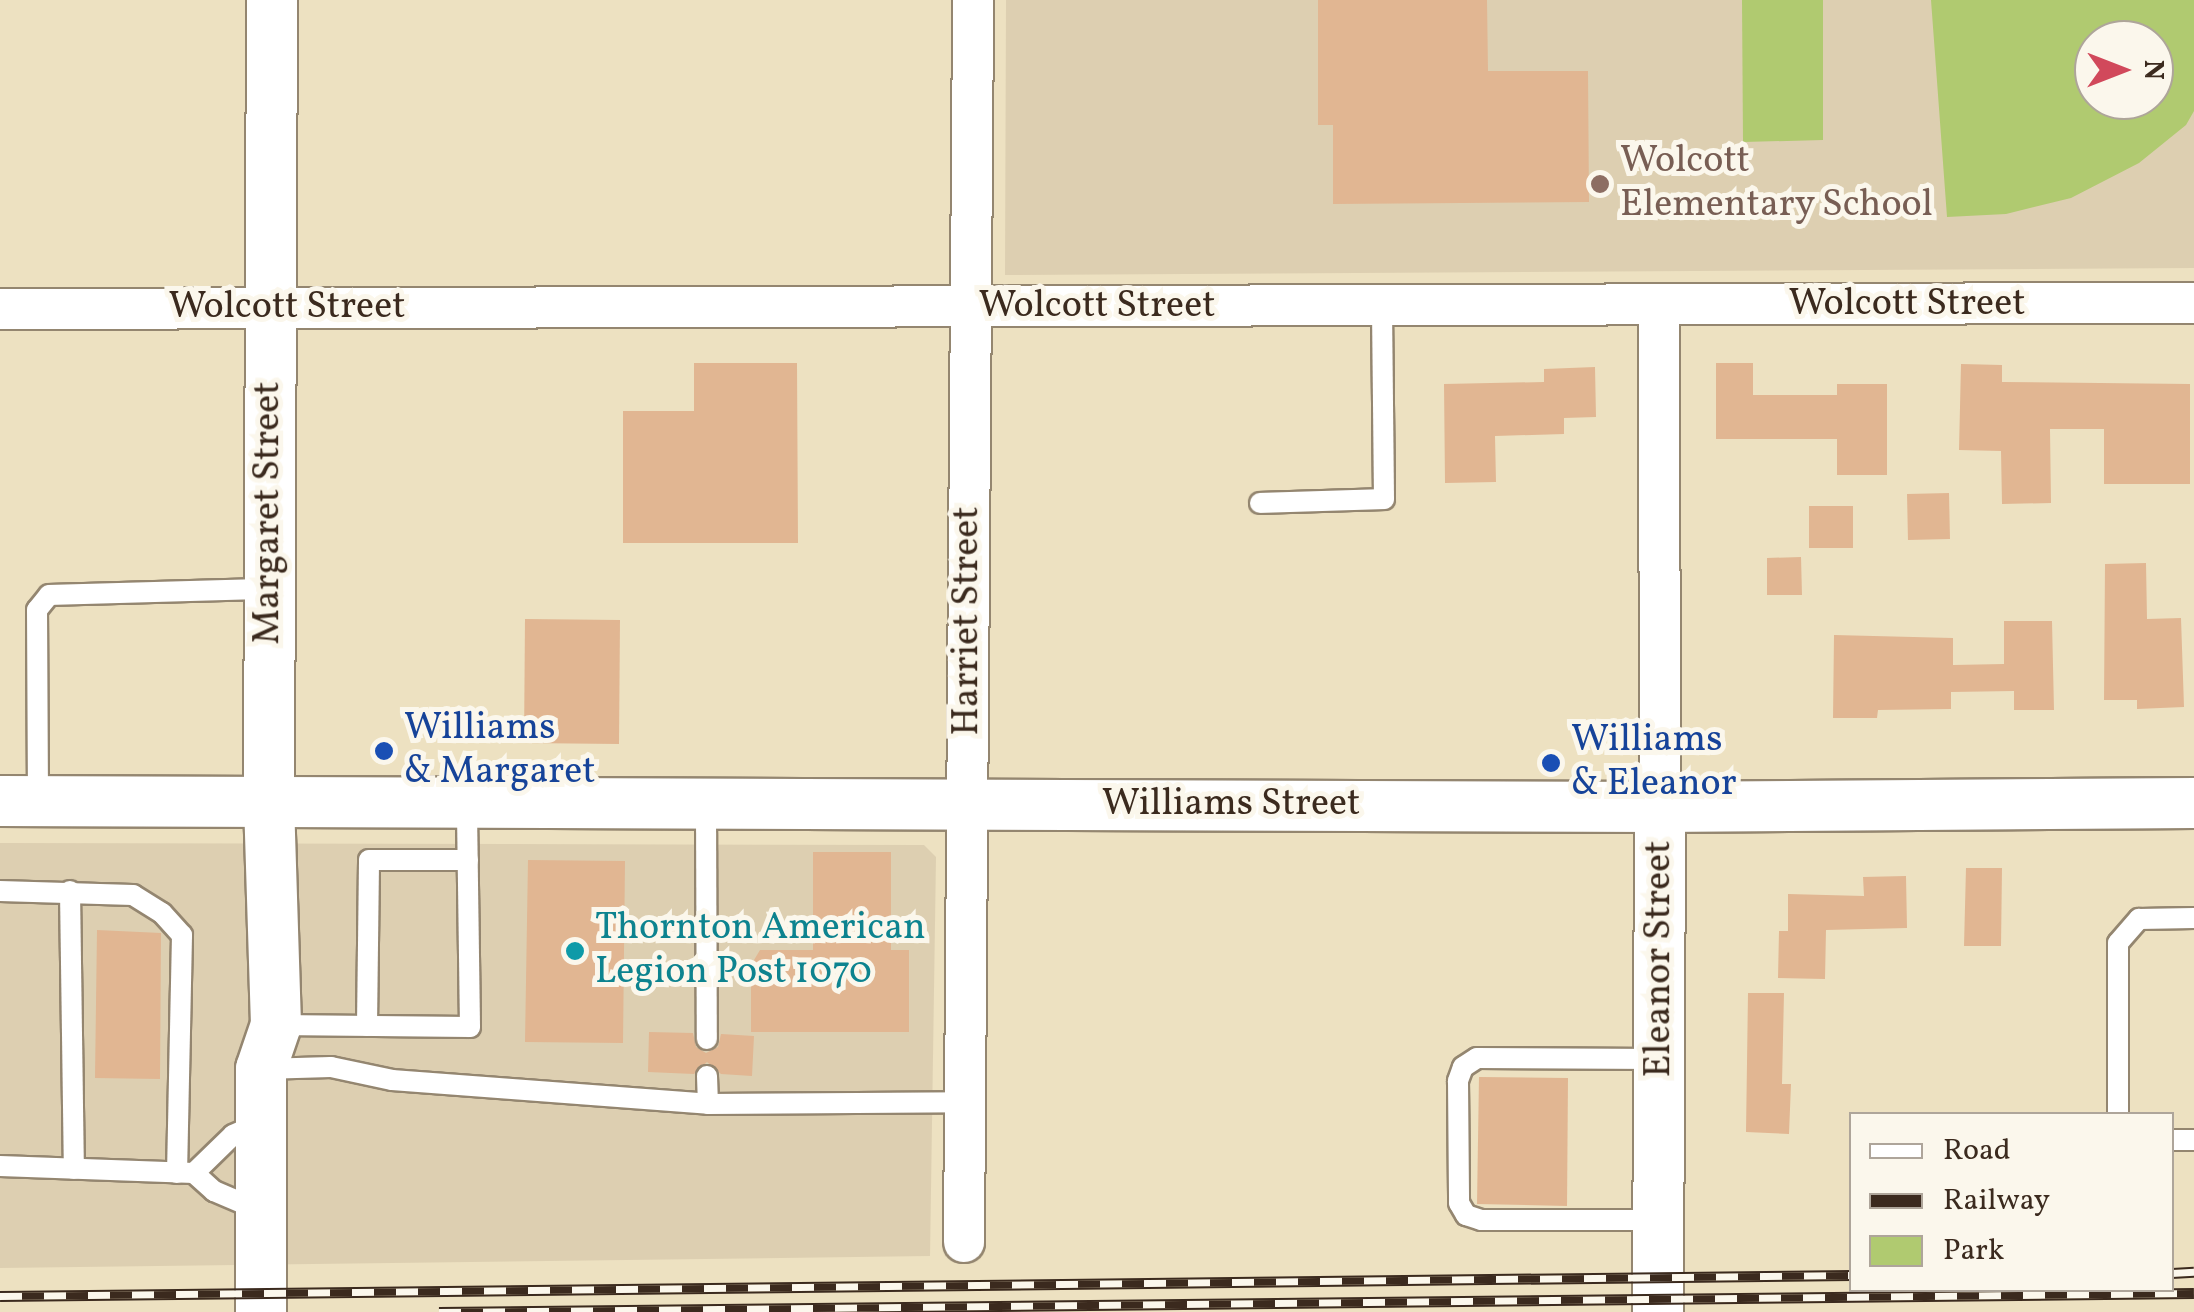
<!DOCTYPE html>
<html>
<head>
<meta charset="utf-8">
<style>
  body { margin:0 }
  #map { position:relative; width:2194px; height:1312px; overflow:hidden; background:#ede1c1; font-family:Vollkorn,serif }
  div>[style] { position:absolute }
  .built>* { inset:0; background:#ddcfb1 }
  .green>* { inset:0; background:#b0ca70 }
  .building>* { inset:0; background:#e1b692 }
  .roads { filter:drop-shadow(2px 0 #948670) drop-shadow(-2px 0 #948670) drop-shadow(0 2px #948670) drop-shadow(0 -2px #948670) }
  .service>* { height:20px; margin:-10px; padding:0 10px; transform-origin:10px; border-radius:10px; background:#fff }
  .minor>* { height:40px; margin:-20px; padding:0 20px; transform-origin:20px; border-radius:20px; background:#fff }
  .tertiary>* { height:50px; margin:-25px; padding:0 25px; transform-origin:25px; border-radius:25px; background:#fff }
  .rail>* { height:11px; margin-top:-5.5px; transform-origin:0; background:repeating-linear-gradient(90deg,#fbf7ec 0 22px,#3b2a1e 0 44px); box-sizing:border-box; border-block:2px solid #3b2a1e }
  .dots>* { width:28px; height:28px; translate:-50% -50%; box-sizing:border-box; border:5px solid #fbf7ec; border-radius:50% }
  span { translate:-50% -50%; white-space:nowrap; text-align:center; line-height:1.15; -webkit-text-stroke:10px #fbf7ec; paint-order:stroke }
  .education-label { font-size:38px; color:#785e54 }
  .left { translate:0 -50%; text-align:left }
  .street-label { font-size:38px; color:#3b2a1e }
  .transit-label { font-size:38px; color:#164399 }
  .culture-label { font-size:38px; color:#0d838f }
  .legend { position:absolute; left:1849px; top:1112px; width:325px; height:180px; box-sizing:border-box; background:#fbf7ec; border:2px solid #aea59a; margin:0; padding:12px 18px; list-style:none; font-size:30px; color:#3b2a1e }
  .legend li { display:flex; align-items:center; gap:20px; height:50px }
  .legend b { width:50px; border:2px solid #aea59a }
  .north { position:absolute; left:2074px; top:20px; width:100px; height:100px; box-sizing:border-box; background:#fbf7ec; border:2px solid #aea59a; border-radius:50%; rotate:90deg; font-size:28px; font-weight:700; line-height:40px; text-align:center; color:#3b2a1e }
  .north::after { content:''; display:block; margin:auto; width:35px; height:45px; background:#d1495b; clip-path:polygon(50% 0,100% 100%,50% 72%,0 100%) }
</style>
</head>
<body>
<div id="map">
  <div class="built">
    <i style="clip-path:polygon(evenodd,1006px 0,2194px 0,2194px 268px,1005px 275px,1006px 0,2094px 40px,2154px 40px,2154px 100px,2094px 100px,2094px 40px)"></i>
    <i style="clip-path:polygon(0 843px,924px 845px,936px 857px,930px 1256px,0 1268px)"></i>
  </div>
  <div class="green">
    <i style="clip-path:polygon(1742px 0,1823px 0,1823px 140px,1743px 142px)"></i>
    <i style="clip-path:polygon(evenodd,1931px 0,2194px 0,2194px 111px,2186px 125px,2139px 163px,2071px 198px,2006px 214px,1947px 217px,1931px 0,2094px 40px,2154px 40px,2154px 100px,2094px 100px,2094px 40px)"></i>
  </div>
  <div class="building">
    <i style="clip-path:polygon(1318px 0,1487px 0,1488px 71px,1588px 71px,1589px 202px,1333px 204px,1333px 125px,1318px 125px)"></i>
    <i style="clip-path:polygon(694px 363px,797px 363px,798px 543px,623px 543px,623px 411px,694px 411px)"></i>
    <i style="clip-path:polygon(1716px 363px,1753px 363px,1753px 395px,1837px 395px,1837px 384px,1887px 384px,1887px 475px,1837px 475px,1837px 439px,1716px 439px)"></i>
    <i style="clip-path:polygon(1961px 364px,2002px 365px,2002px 382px,2190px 384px,2190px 484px,2104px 484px,2104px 429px,2050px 429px,2051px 503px,2002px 504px,2001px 451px,1959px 450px)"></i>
    <i style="clip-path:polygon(1595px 367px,1596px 417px,1564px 418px,1564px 434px,1495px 436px,1496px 482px,1445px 483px,1444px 384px,1544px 382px,1544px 369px)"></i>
    <i style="clip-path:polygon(1949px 493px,1950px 539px,1908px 540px,1907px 494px)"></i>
    <i style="clip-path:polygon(1809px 506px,1853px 506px,1853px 548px,1809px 548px)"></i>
    <i style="clip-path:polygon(1801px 557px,1802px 595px,1767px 595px,1767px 558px)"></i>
    <i style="clip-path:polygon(2146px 563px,2147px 619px,2181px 618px,2184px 707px,2137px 709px,2137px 700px,2104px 700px,2105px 564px)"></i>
    <i style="clip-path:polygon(525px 619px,620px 620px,619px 744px,524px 743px)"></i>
    <i style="clip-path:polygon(2004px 621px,2052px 621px,2054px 710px,2014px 710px,2014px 691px,1951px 692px,1951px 709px,1878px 710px,1877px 718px,1833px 718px,1834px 635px,1953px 638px,1953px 665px,2004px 664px)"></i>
    <i style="clip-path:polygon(813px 852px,891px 852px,891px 950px,909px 950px,909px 1032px,751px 1032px,751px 965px,760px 950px,813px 950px)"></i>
    <i style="clip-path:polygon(528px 860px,625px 861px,623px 1043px,525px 1042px)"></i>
    <i style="clip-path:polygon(1966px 868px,2002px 868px,2001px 946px,1964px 946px)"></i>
    <i style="clip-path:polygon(1906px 876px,1907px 928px,1826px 930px,1825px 979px,1778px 978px,1779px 931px,1788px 931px,1788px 894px,1864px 896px,1863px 877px)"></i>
    <i style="clip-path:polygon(97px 930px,161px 933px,160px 1079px,95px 1078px)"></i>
    <i style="clip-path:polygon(1748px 993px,1784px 993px,1782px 1084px,1791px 1084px,1789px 1134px,1746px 1132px)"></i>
    <i style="clip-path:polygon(649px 1032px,693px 1033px,696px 1047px,706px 1053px,718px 1047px,721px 1034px,754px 1036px,752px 1076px,721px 1074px,707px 1062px,694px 1074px,648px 1072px)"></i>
    <i style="clip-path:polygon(1479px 1077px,1568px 1078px,1567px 1206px,1477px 1204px)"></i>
  </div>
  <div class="roads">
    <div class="service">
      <i style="left:1260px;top:503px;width:124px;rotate:-1.8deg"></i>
      <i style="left:1384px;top:499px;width:192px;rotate:-90.6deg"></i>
      <i style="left:38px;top:799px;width:189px;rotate:-90.3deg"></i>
      <i style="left:37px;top:610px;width:19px;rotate:-51deg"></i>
      <i style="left:49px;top:595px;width:220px;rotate:-1.6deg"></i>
      <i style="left:706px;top:805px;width:234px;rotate:89.8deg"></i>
      <i style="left:0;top:891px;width:133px;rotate:1.7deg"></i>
      <i style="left:133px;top:895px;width:34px;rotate:32deg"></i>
      <i style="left:162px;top:913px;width:30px;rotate:48deg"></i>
      <i style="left:182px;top:935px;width:238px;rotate:91.2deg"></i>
      <i style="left:70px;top:891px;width:278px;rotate:89.2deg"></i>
      <i style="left:278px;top:1025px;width:192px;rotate:0.6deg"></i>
      <i style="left:470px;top:1027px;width:224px;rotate:-90.8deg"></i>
      <i style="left:367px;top:1026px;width:166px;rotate:-89.3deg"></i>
      <i style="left:369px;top:860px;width:99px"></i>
      <i style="left:1657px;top:1059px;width:180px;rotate:-179.7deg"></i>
      <i style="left:1477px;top:1058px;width:17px;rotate:147deg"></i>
      <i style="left:1463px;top:1067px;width:15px;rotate:110deg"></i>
      <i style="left:1458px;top:1081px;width:122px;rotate:89.5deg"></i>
      <i style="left:1459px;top:1203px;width:14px;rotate:60deg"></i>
      <i style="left:1466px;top:1215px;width:16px;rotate:18deg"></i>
      <i style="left:1481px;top:1220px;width:177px"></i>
      <i style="left:262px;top:1069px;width:69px;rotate:-1.7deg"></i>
      <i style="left:331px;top:1067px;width:62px;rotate:12deg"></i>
      <i style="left:392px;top:1080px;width:317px;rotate:4.3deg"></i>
      <i style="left:707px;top:1076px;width:28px;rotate:88deg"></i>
      <i style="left:708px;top:1104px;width:257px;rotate:-0.4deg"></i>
      <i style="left:2118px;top:1114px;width:171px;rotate:-90deg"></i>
      <i style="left:2118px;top:943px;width:32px;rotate:-49deg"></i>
      <i style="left:2139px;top:919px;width:55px;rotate:-1deg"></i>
      <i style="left:2172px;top:1140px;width:22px"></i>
      <i style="left:0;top:1166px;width:194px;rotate:2.1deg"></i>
      <i style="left:194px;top:1173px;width:27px;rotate:42deg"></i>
      <i style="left:214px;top:1191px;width:51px;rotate:23.1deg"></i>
      <i style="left:194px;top:1173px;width:54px;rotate:-44.3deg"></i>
      <i style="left:233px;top:1135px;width:30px;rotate:-24deg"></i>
    </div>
    <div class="minor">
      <i style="left:1659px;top:306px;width:501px;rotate:89.89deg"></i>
      <i style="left:0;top:309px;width:2194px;rotate:-0.16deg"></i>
      <i style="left:964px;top:1242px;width:1242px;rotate:-89.58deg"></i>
    </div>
    <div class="tertiary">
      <i style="left:0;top:801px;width:1660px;rotate:0.21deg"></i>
      <i style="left:1660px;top:807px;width:534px;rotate:-0.43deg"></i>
      <i style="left:261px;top:1312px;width:243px;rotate:-90deg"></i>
      <i style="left:261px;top:1069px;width:46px;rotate:-71.2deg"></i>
      <i style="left:276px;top:1025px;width:224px;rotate:-91.8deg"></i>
      <i style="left:269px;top:801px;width:801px;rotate:-89.79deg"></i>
      <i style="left:1658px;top:1312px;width:505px;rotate:-89.77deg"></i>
    </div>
  </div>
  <div class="rail">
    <i style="left:2172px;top:1273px;width:22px;rotate:-3deg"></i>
    <i style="left:0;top:1296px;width:1852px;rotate:-0.65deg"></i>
    <i style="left:439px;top:1312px;width:1755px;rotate:-0.62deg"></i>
  </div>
  <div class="dots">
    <i style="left:1600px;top:184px;background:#8d6e63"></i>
    <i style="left:384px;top:751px;background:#1a4fb4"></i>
    <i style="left:1551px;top:763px;background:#1a4fb4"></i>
    <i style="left:575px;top:951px;background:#0f9aa8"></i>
  </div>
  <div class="education-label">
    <span class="left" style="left:1620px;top:184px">Wolcott<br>Elementary School</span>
  </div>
  <div class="street-label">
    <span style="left:1907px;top:305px">Wolcott Street</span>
    <span style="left:1097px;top:307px">Wolcott Street</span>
    <span style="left:287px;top:308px">Wolcott Street</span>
    <span style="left:269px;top:513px;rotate:-90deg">Margaret Street</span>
    <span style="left:968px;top:621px;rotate:-90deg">Harriet Street</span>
    <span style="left:1231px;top:805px">Williams Street</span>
    <span style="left:1660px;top:959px;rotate:-90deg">Eleanor Street</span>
  </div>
  <div class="transit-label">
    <span class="left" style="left:404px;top:751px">Williams<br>&amp; Margaret</span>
    <span class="left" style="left:1571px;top:763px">Williams<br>&amp; Eleanor</span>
  </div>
  <div class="culture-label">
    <span class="left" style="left:595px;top:951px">Thornton American<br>Legion Post 1070</span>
  </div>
  <ul class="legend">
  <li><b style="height:12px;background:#fff"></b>Road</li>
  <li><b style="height:12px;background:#3b2a1e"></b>Railway</li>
  <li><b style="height:28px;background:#b0ca70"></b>Park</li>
  </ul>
  <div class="north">N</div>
</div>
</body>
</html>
